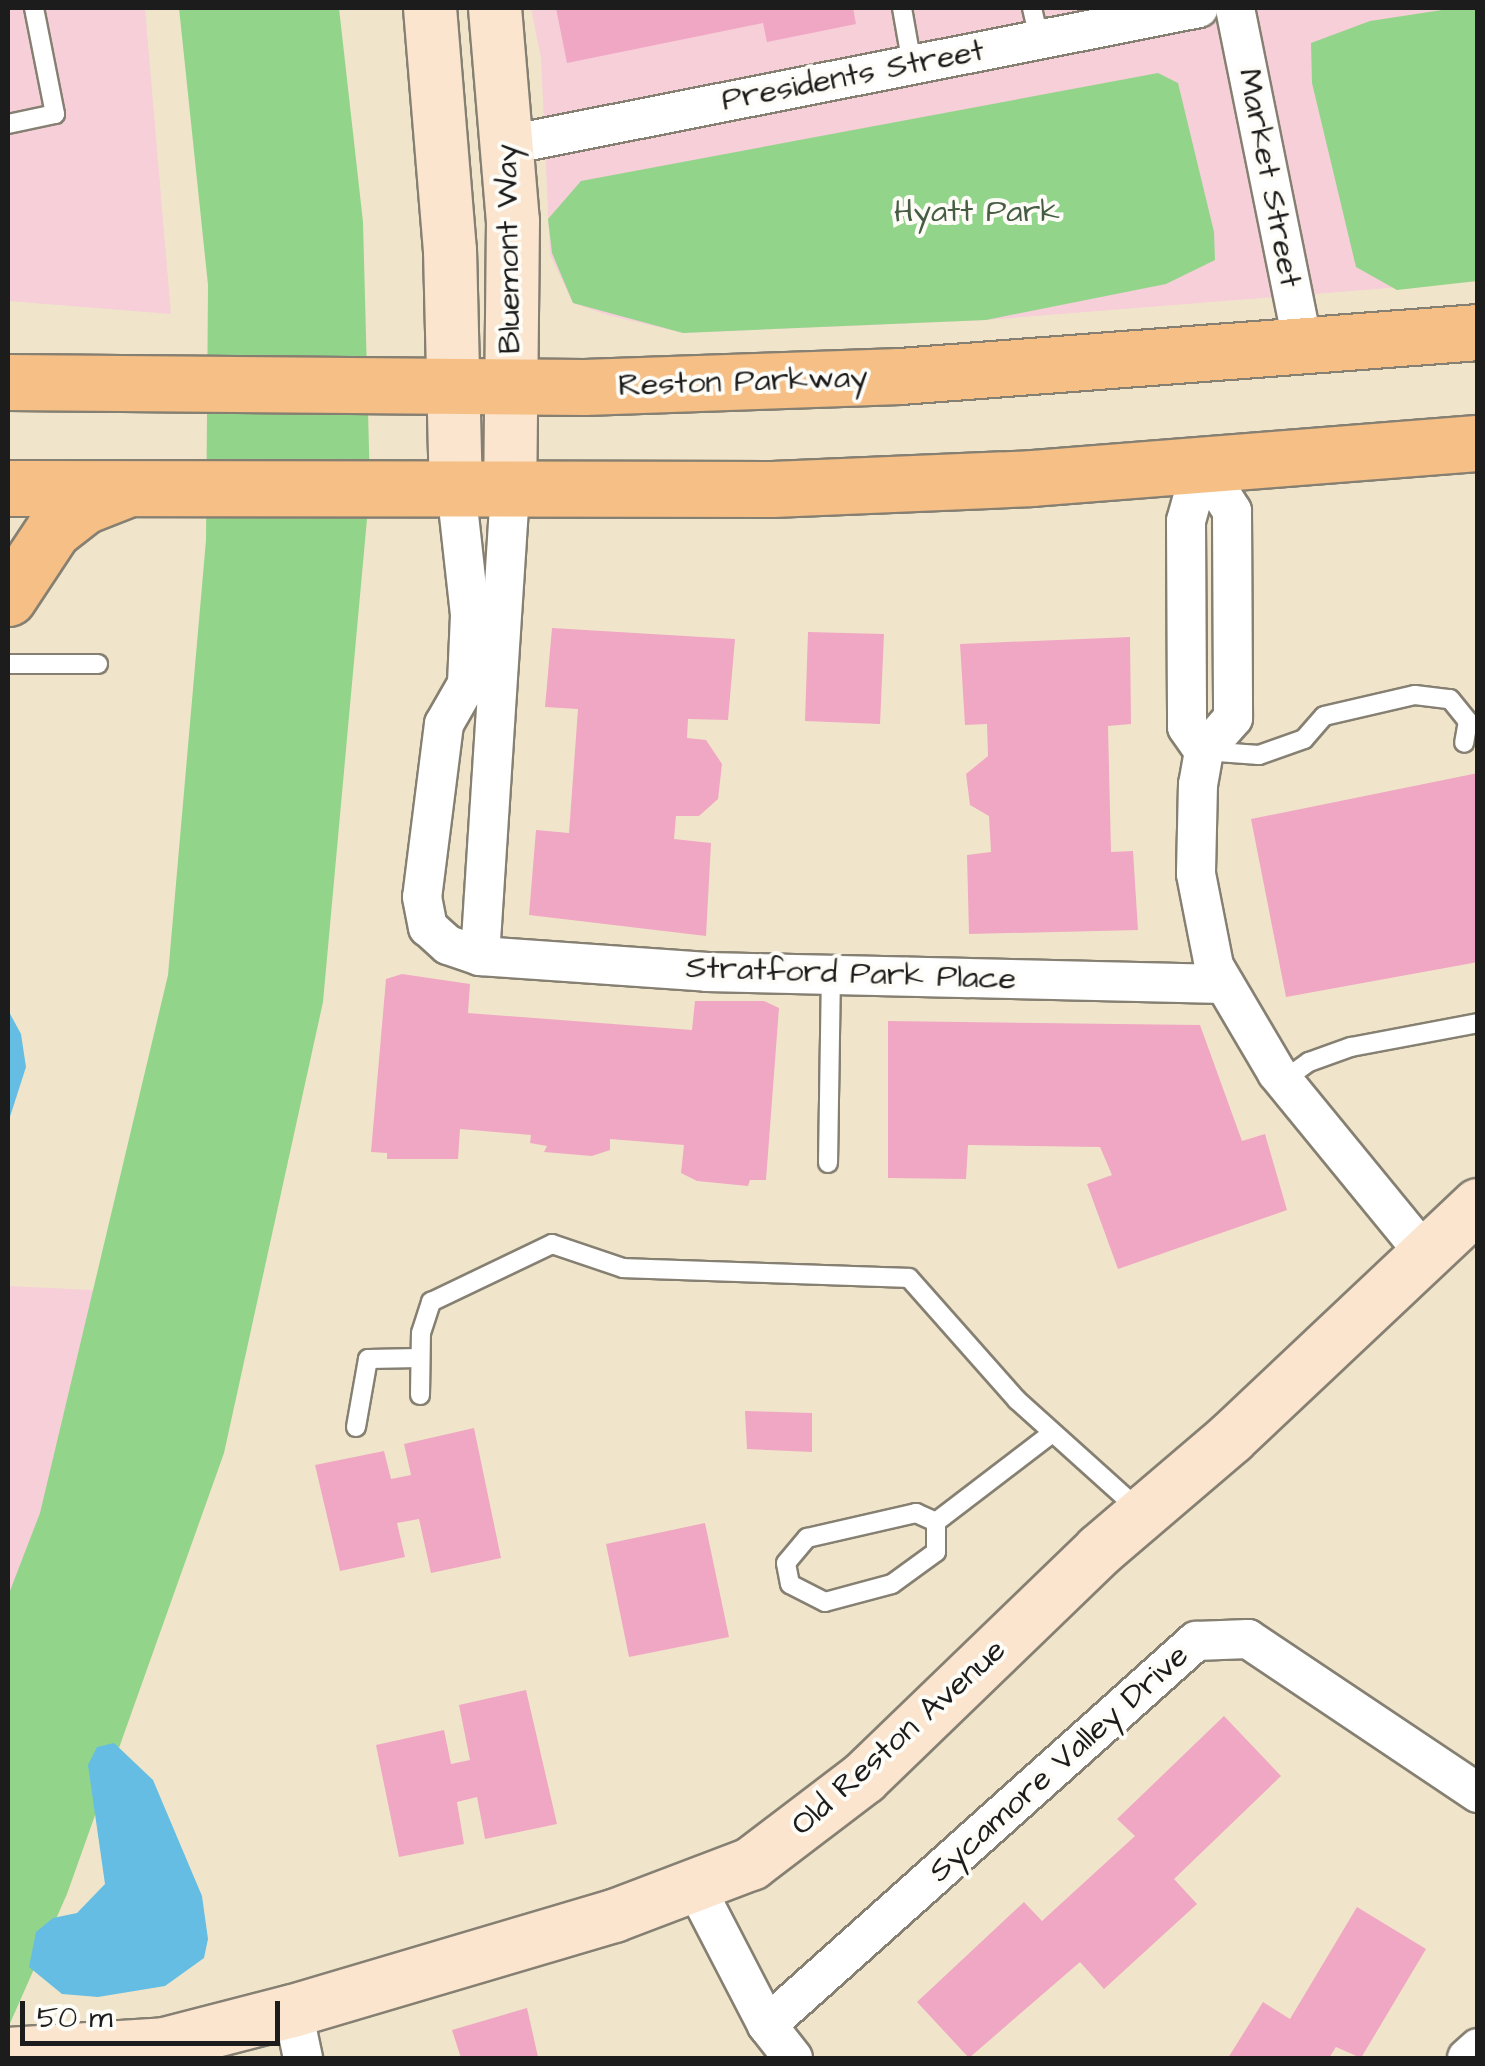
<!DOCTYPE html>
<html>
<head>
<meta charset="utf-8">
<style>
  body { margin:0 }
  #map { position:relative; width:1485px; height:2066px; overflow:hidden; background:#f0e5ca; font-family:"Architects Daughter",sans-serif }
  div>[style] { position:absolute }
  .built>* { inset:0; background:#f6cfd8 }
  .green>* { inset:0; background:#93d48b }
  .water>* { inset:0; background:#65bde3 }
  .building>* { inset:0; background:#f0a7c3 }
  .roads { filter:drop-shadow(2px 0 #868073) drop-shadow(-2px 0 #868073) drop-shadow(0 2px #868073) drop-shadow(0 -2px #868073) }
  .lane>* { height:18px; margin:-9px; padding:0 9px; transform-origin:9px; border-radius:9px; background:#fff }
  .street>* { height:38px; margin:-19px; padding:0 19px; transform-origin:19px; border-radius:19px; background:#fff }
  .secondary>* { height:52px; margin:-26px; padding:0 26px; transform-origin:26px; border-radius:26px; background:#fbe5cf }
  .primary>* { height:55px; margin:-27.5px; padding:0 27.5px; transform-origin:27.5px; border-radius:27.5px; background:#f5bf86 }
  span { translate:-50% -50%; white-space:nowrap; text-align:center; line-height:1.15; -webkit-text-stroke:8px #fdfcf7; paint-order:stroke }
  .street-label { font-size:32px; color:#1c1c1c }
  .park-label { font-size:32px; color:#465c43 }
  .frame { position:absolute; inset:0; border:10px solid #1c1c1c; pointer-events:none }
  .scale { position:absolute; left:20px; top:2001px; width:260px; height:45px; box-sizing:border-box; border:5px solid #1c1c1c; border-top:0; padding-left:12px; font-size:30px; line-height:35px; white-space:nowrap; color:#1c1c1c; -webkit-text-stroke:8px #fdfcf7; paint-order:stroke }
</style>
</head>
<body>
<div id="map">
  <div class="built">
    <i style="clip-path:polygon(8px 8px,145px 8px,171px 314px,8px 301px)"></i>
    <i style="clip-path:polygon(531px 8px,1477px 8px,1477px 281px,986px 320px,683px 333px,607px 315px,573px 303px,550px 255px,541px 58px)"></i>
    <i style="clip-path:polygon(8px 1286px,114px 1291px,8px 1665px)"></i>
  </div>
  <div class="green">
    <i style="clip-path:polygon(179px 8px,339px 8px,363px 222px,370px 486px,323px 1002px,224px 1453px,67px 1894px,8px 2028px,8px 1596px,40px 1513px,168px 975px,206px 540px,208px 285px)"></i>
    <i style="clip-path:polygon(1455px 8px,1477px 8px,1477px 281px,1397px 290px,1356px 267px,1312px 83px,1311px 43px,1370px 21px)"></i>
    <i style="clip-path:polygon(1158px 73px,1178px 83px,1214px 232px,1215px 260px,1166px 284px,986px 320px,683px 333px,573px 303px,552px 253px,548px 219px,581px 181px)"></i>
  </div>
  <div class="water">
    <i style="clip-path:polygon(8px 1010px,21px 1034px,26px 1067px,8px 1123px)"></i>
    <i style="clip-path:polygon(114px 1743px,153px 1780px,202px 1896px,208px 1939px,204px 1958px,165px 1986px,98px 1997px,62px 1994px,29px 1967px,36px 1932px,53px 1918px,77px 1913px,105px 1884px,88px 1765px,97px 1747px)"></i>
  </div>
  <div class="building">
    <i style="clip-path:polygon(556px 8px,853px 8px,856px 24px,767px 42px,763px 23px,567px 63px)"></i>
    <i style="clip-path:polygon(552px 628px,735px 639px,728px 720px,688px 719px,687px 738px,706px 740px,722px 764px,718px 799px,699px 816px,676px 816px,674px 839px,711px 843px,706px 936px,529px 915px,536px 830px,569px 833px,578px 709px,545px 707px)"></i>
    <i style="clip-path:polygon(808px 632px,884px 634px,880px 724px,805px 721px)"></i>
    <i style="clip-path:polygon(1130px 637px,1131px 724px,1108px 726px,1111px 852px,1133px 851px,1138px 930px,969px 934px,967px 855px,991px 852px,989px 816px,970px 805px,966px 774px,988px 756px,987px 724px,965px 725px,960px 644px)"></i>
    <i style="clip-path:polygon(1478px 773px,1478px 962px,1286px 997px,1251px 819px)"></i>
    <i style="clip-path:polygon(402px 974px,470px 984px,468px 1013px,692px 1030px,695px 1001px,764px 1001px,779px 1008px,766px 1180px,750px 1180px,748px 1186px,697px 1181px,681px 1173px,684px 1145px,610px 1139px,610px 1150px,592px 1156px,544px 1152px,547px 1146px,530px 1143px,531px 1135px,460px 1129px,458px 1159px,387px 1159px,387px 1153px,371px 1152px,386px 979px)"></i>
    <i style="clip-path:polygon(888px 1021px,1200px 1025px,1242px 1141px,1265px 1134px,1287px 1210px,1118px 1269px,1087px 1184px,1112px 1175px,1100px 1147px,968px 1145px,966px 1179px,888px 1178px)"></i>
    <i style="clip-path:polygon(745px 1411px,812px 1413px,812px 1452px,747px 1449px)"></i>
    <i style="clip-path:polygon(474px 1428px,501px 1558px,431px 1573px,419px 1519px,397px 1523px,405px 1557px,340px 1571px,315px 1465px,384px 1451px,391px 1479px,411px 1475px,404px 1444px)"></i>
    <i style="clip-path:polygon(705px 1523px,729px 1637px,629px 1657px,606px 1544px)"></i>
    <i style="clip-path:polygon(526px 1690px,557px 1824px,485px 1839px,477px 1797px,457px 1802px,464px 1844px,399px 1857px,376px 1745px,444px 1730px,451px 1764px,470px 1760px,459px 1705px)"></i>
    <i style="clip-path:polygon(1224px 1716px,1281px 1776px,1174px 1879px,1197px 1904px,1104px 1989px,1080px 1962px,969px 2058px,917px 2002px,1024px 1902px,1042px 1921px,1135px 1836px,1117px 1819px)"></i>
    <i style="clip-path:polygon(1357px 1907px,1426px 1949px,1361px 2058px,1336px 2047px,1329px 2058px,1228px 2058px,1263px 2002px,1290px 2019px)"></i>
    <i style="clip-path:polygon(527px 2008px,538px 2057px,461px 2058px,452px 2030px)"></i>
  </div>
  <div class="roads">
    <div class="lane">
      <i style="left:902px;top:8px;width:58px;rotate:80deg"></i>
      <i style="left:1032px;top:8px;width:32px;rotate:77deg"></i>
      <i style="left:8px;top:124px;width:48px;rotate:-12deg"></i>
      <i style="left:55px;top:114px;width:108px;rotate:-101.2deg"></i>
      <i style="left:8px;top:664px;width:90px"></i>
      <i style="left:1204px;top:751px;width:55px;rotate:4.2deg"></i>
      <i style="left:1259px;top:755px;width:48px;rotate:-19.6deg"></i>
      <i style="left:1304px;top:739px;width:30px;rotate:-49deg"></i>
      <i style="left:1324px;top:716px;width:93px;rotate:-13deg"></i>
      <i style="left:1415px;top:695px;width:35px;rotate:7deg"></i>
      <i style="left:1450px;top:699px;width:28px;rotate:51deg"></i>
      <i style="left:1468px;top:721px;width:22px;rotate:100deg"></i>
      <i style="left:1284px;top:1080px;width:31px;rotate:-36deg"></i>
      <i style="left:1309px;top:1062px;width:45px;rotate:-19.7deg"></i>
      <i style="left:1351px;top:1047px;width:129px;rotate:-10.7deg"></i>
      <i style="left:828px;top:1163px;width:188px;rotate:-89.1deg"></i>
      <i style="left:420px;top:1395px;width:62px;rotate:-89.1deg"></i>
      <i style="left:421px;top:1333px;width:33px;rotate:-72deg"></i>
      <i style="left:431px;top:1302px;width:134px;rotate:-25.6deg"></i>
      <i style="left:552px;top:1244px;width:75px;rotate:18.7deg"></i>
      <i style="left:623px;top:1268px;width:286px;rotate:2deg"></i>
      <i style="left:909px;top:1278px;width:163px;rotate:48.5deg"></i>
      <i style="left:1017px;top:1400px;width:164px;rotate:42deg"></i>
      <i style="left:356px;top:1427px;width:69px;rotate:-80deg"></i>
      <i style="left:368px;top:1359px;width:52px;rotate:-1.1deg"></i>
      <i style="left:936px;top:1522px;width:30px;rotate:90deg"></i>
      <i style="left:936px;top:1552px;width:54px;rotate:144deg"></i>
      <i style="left:892px;top:1584px;width:69px;rotate:165deg"></i>
      <i style="left:825px;top:1602px;width:39px;rotate:-153deg"></i>
      <i style="left:790px;top:1584px;width:21px;rotate:-101deg"></i>
      <i style="left:786px;top:1563px;width:33px;rotate:-50deg"></i>
      <i style="left:807px;top:1538px;width:112px;rotate:-12.9deg"></i>
      <i style="left:916px;top:1513px;width:22px;rotate:24deg"></i>
      <i style="left:936px;top:1522px;width:145px;rotate:-37.4deg"></i>
    </div>
    <div class="street">
      <i style="left:1235px;top:8px;width:348px;rotate:78.6deg"></i>
      <i style="left:508px;top:145px;width:704px;rotate:-11.21deg"></i>
      <i style="left:1202px;top:464px;width:56px;rotate:57.4deg"></i>
      <i style="left:1232px;top:511px;width:207px;rotate:89.7deg"></i>
      <i style="left:1233px;top:718px;width:44px;rotate:131.3deg"></i>
      <i style="left:1204px;top:751px;width:34px;rotate:100deg"></i>
      <i style="left:1198px;top:784px;width:90px;rotate:91.3deg"></i>
      <i style="left:1196px;top:874px;width:94px;rotate:78.9deg"></i>
      <i style="left:1214px;top:966px;width:124px;rotate:59.5deg"></i>
      <i style="left:1277px;top:1073px;width:234px;rotate:50.7deg"></i>
      <i style="left:1202px;top:464px;width:59px;rotate:105.7deg"></i>
      <i style="left:1186px;top:521px;width:206px;rotate:89.7deg"></i>
      <i style="left:1187px;top:727px;width:29px;rotate:55deg"></i>
      <i style="left:456px;top:488px;width:128px;rotate:83.7deg"></i>
      <i style="left:470px;top:615px;width:69px;rotate:92.5deg"></i>
      <i style="left:467px;top:684px;width:46px;rotate:119.9deg"></i>
      <i style="left:444px;top:724px;width:174px;rotate:97.2deg"></i>
      <i style="left:422px;top:897px;width:31px;rotate:79deg"></i>
      <i style="left:428px;top:927px;width:27px;rotate:42deg"></i>
      <i style="left:448px;top:945px;width:34px;rotate:19deg"></i>
      <i style="left:480px;top:956px;width:228px;rotate:4deg"></i>
      <i style="left:707px;top:972px;width:516px;rotate:1.33deg"></i>
      <i style="left:480px;top:956px;width:467px;rotate:-86.3deg"></i>
      <i style="left:696px;top:1888px;width:154px;rotate:62.6deg"></i>
      <i style="left:293px;top:2011px;width:48px;rotate:78deg"></i>
      <i style="left:793px;top:2058px;width:42px;rotate:-128.2deg"></i>
      <i style="left:767px;top:2025px;width:576px;rotate:-41.83deg"></i>
      <i style="left:1196px;top:1641px;width:52px;rotate:-2.2deg"></i>
      <i style="left:1248px;top:1639px;width:277px;rotate:33.8deg"></i>
      <i style="left:1467px;top:2058px;width:15px;rotate:-42deg"></i>
    </div>
    <div class="secondary">
      <i style="left:430px;top:8px;width:243px;rotate:85.3deg"></i>
      <i style="left:450px;top:250px;width:238px;rotate:88.6deg"></i>
      <i style="left:495px;top:8px;width:214px;rotate:85.2deg"></i>
      <i style="left:513px;top:221px;width:269px;rotate:90.6deg"></i>
      <i style="left:8px;top:2054px;width:157px;rotate:-3.6deg"></i>
      <i style="left:165px;top:2044px;width:132px;rotate:-14.5deg"></i>
      <i style="left:293px;top:2011px;width:335px;rotate:-16.5deg"></i>
      <i style="left:614px;top:1916px;width:147px;rotate:-20.8deg"></i>
      <i style="left:751px;top:1864px;width:142px;rotate:-37.3deg"></i>
      <i style="left:864px;top:1778px;width:328px;rotate:-44deg"></i>
      <i style="left:1100px;top:1550px;width:172px;rotate:-40.5deg"></i>
      <i style="left:1231px;top:1438px;width:340px;rotate:-43.3deg"></i>
    </div>
    <div class="primary">
      <i style="left:8px;top:382px;width:576px;rotate:0.5deg"></i>
      <i style="left:584px;top:387px;width:316px;rotate:-2deg"></i>
      <i style="left:900px;top:376px;width:580px;rotate:-4.35deg"></i>
      <i style="left:8px;top:488px;width:764px;rotate:0.07deg"></i>
      <i style="left:772px;top:489px;width:260px;rotate:-2.4deg"></i>
      <i style="left:1032px;top:478px;width:447px;rotate:-4.5deg"></i>
      <i style="left:8px;top:598px;width:82px;rotate:-56.5deg"></i>
      <i style="left:53px;top:530px;width:39px;rotate:-38deg"></i>
      <i style="left:84px;top:506px;width:41px;rotate:-21.5deg"></i>
    </div>
  </div>
  <div class="street-label">
    <span style="left:853px;top:76px;rotate:-11deg">Presidents Street</span>
    <span style="left:1269px;top:178px;rotate:79deg">Market Street</span>
    <span style="left:509px;top:249px;rotate:-91deg">Bluemont Way</span>
    <span style="left:743px;top:382px;rotate:-2deg">Reston Parkway</span>
    <span style="left:851px;top:974px;rotate:2deg">Stratford Park Place</span>
    <span style="left:899px;top:1738px;rotate:-42deg">Old Reston Avenue</span>
    <span style="left:1059px;top:1764px;rotate:-42deg">Sycamore Valley Drive</span>
  </div>
  <div class="park-label">
    <span style="left:977px;top:212px">Hyatt Park</span>
  </div>
  <div class="frame"></div>
  <div class="scale">50 m</div>
</div>
</body>
</html>
